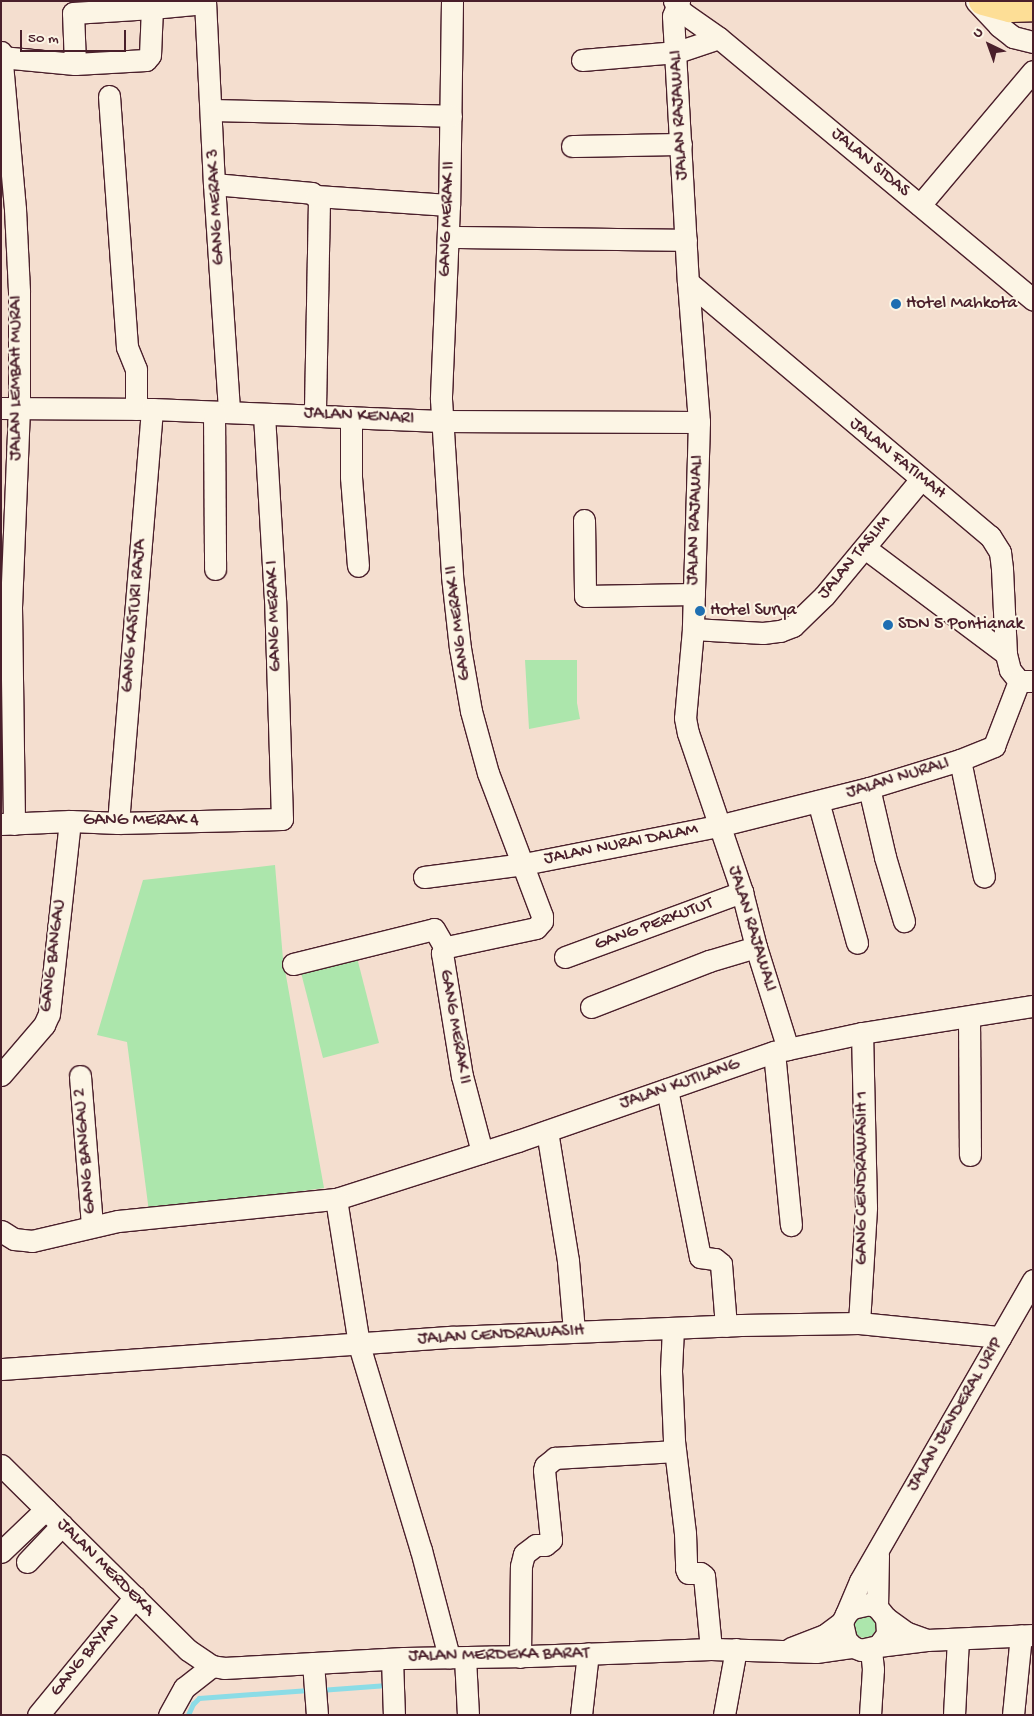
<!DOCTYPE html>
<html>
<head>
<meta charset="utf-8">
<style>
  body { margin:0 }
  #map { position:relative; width:1034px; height:1716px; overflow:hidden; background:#f4decf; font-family:"Gochi Hand",sans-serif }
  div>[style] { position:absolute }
  .green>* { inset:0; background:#ace6ac }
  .round { border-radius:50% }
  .stream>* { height:4.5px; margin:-2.25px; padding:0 2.25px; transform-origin:2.25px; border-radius:2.25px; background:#8bdce6 }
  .roads { filter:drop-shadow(1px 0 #4a1f2b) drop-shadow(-1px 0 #4a1f2b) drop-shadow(0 1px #4a1f2b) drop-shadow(0 -1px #4a1f2b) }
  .minor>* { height:21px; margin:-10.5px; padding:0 10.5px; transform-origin:10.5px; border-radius:10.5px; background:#fcf5e5 }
  .highway>* { height:28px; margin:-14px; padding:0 14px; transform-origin:14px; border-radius:14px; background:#fdde96 }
  .dots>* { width:14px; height:14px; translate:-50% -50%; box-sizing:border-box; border:2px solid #fcf5e5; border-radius:50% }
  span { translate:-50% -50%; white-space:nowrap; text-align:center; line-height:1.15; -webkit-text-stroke:4px #fcf5e5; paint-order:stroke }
  .street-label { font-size:18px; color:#4a1f2b }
  .poi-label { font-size:18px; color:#4a1f2b }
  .left { translate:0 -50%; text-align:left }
  .frame { position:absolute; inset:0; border:2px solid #4a1f2b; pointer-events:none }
  .north { position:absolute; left:964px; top:20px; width:50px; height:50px; -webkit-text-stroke:4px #fcf5e5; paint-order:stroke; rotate:318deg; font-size:14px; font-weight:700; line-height:20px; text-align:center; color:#4a1f2b }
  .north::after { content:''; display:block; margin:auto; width:18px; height:22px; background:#4a1f2b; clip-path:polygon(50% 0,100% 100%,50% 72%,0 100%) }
  .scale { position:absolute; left:20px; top:30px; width:106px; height:22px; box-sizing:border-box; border:2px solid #4a1f2b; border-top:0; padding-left:6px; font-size:15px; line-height:18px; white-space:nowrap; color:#4a1f2b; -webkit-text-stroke:4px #fcf5e5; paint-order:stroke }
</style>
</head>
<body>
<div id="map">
  <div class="green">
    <i style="clip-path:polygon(525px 660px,577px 660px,577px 703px,580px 719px,529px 729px)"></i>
    <i style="clip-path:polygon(275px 865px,283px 959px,324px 1188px,149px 1212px,127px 1042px,97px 1035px,143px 880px)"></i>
    <i style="clip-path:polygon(355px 950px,379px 1043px,323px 1058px,299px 965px)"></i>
    <i class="round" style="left:854px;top:1616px;width:22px;height:22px"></i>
  </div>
  <div class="stream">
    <i style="left:320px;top:1690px;width:67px;rotate:-4.3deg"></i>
    <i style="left:188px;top:1715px;width:12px;rotate:-66deg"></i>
    <i style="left:193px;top:1704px;width:8px;rotate:-45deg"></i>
    <i style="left:199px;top:1698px;width:110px;rotate:-4.2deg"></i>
  </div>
  <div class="roads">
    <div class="minor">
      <i style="left:205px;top:1px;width:183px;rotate:87.2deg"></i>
      <i style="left:214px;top:184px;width:228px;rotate:86.2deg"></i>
      <i style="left:452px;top:1px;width:204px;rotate:90.8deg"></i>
      <i style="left:449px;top:205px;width:194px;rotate:92.4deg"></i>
      <i style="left:441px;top:399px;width:177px;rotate:86.4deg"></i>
      <i style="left:452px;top:576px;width:72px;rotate:83.7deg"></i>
      <i style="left:460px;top:648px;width:64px;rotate:80.1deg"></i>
      <i style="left:471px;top:711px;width:64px;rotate:74.7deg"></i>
      <i style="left:488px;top:773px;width:153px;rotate:69.3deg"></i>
      <i style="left:542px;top:916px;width:5px;rotate:90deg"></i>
      <i style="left:542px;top:921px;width:9px;rotate:131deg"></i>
      <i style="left:536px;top:928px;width:91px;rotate:167.9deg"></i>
      <i style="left:447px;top:947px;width:8px;rotate:130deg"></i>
      <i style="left:442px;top:953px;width:125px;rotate:80.8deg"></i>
      <i style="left:462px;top:1076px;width:79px;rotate:75.3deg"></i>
      <i style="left:674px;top:1px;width:14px;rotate:54deg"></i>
      <i style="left:682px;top:12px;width:45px;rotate:35.1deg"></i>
      <i style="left:719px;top:38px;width:409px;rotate:39.8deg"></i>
      <i style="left:679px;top:1px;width:16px;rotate:112deg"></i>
      <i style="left:673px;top:16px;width:266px;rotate:86.8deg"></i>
      <i style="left:688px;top:282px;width:140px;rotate:85.5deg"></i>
      <i style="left:699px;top:422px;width:207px;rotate:91.7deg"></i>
      <i style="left:693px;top:629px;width:89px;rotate:95.1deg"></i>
      <i style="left:685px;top:718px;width:15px;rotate:79deg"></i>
      <i style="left:688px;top:733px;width:168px;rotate:71.2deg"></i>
      <i style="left:742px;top:892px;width:57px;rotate:75.7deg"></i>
      <i style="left:756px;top:947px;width:107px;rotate:72.6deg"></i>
      <i style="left:976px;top:1px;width:34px;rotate:47deg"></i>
      <i style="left:999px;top:26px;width:18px;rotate:38deg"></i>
      <i style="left:1013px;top:37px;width:21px;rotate:14deg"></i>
      <i style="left:1px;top:52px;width:158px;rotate:84.9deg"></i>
      <i style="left:15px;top:209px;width:82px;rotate:87.2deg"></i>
      <i style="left:19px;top:291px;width:117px;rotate:90deg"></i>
      <i style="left:19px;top:408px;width:199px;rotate:92.3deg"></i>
      <i style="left:11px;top:607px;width:217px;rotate:89.2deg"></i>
      <i style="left:1px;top:57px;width:74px;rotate:5.4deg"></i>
      <i style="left:75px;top:64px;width:71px;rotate:-3.2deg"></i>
      <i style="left:146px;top:60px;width:6px;rotate:-51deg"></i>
      <i style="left:150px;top:55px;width:47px;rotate:-87.6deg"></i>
      <i style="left:152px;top:8px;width:53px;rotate:-5.4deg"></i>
      <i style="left:582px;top:60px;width:95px;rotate:-4.8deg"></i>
      <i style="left:677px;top:52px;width:44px;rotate:-18.4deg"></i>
      <i style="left:75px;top:64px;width:51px;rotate:-92.2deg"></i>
      <i style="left:73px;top:13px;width:79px;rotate:-3.6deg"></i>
      <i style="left:152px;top:8px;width:7px;rotate:-98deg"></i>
      <i style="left:109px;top:96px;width:252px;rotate:85.9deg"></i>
      <i style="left:127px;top:347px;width:24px;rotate:68deg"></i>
      <i style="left:136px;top:369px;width:40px;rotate:90deg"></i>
      <i style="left:212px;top:110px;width:239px;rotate:1.4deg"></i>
      <i style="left:572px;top:146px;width:109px;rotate:-1.1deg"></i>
      <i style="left:214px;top:184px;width:98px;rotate:5.2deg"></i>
      <i style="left:312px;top:193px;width:10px;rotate:45deg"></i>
      <i style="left:319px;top:200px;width:215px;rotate:91.1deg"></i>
      <i style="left:316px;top:196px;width:133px;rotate:3.9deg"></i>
      <i style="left:920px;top:205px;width:175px;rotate:-49.9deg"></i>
      <i style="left:448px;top:237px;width:238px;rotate:0.7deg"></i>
      <i style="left:688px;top:282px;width:395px;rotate:40.1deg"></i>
      <i style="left:990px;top:536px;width:19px;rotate:58deg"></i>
      <i style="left:1000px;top:552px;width:17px;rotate:83deg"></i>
      <i style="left:1002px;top:569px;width:85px;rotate:87.3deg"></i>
      <i style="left:1006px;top:654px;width:16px;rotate:76deg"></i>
      <i style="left:1010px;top:670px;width:14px;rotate:51deg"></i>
      <i style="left:1px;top:408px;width:151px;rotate:0.4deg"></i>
      <i style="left:152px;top:409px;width:289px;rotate:2.4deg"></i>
      <i style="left:441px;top:421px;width:258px;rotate:0.2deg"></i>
      <i style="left:214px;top:412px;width:157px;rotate:89.6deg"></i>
      <i style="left:351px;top:417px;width:60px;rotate:90deg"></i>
      <i style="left:351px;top:477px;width:89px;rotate:85.5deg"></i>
      <i style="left:584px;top:520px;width:76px;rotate:89.2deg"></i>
      <i style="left:585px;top:596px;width:109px;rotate:-1.1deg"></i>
      <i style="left:865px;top:548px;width:176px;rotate:36.9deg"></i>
      <i style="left:693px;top:629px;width:70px;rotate:3.3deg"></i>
      <i style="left:763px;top:633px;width:17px;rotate:-7deg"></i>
      <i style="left:780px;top:631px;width:14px;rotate:-21deg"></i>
      <i style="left:793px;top:626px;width:43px;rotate:-44.1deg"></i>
      <i style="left:824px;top:596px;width:152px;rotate:-50.3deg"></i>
      <i style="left:960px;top:760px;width:119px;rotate:78.4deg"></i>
      <i style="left:869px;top:788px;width:71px;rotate:76.9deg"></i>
      <i style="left:885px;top:857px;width:67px;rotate:73.5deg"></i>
      <i style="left:818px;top:801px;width:147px;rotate:74.6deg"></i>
      <i style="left:118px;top:823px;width:415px;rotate:-85.3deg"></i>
      <i style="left:1px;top:824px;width:69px;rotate:-2.5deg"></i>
      <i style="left:70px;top:821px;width:48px;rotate:2.4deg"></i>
      <i style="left:118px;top:823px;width:164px;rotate:-1.4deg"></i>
      <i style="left:282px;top:819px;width:219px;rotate:-91.8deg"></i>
      <i style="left:275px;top:600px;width:186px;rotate:-93.4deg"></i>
      <i style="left:424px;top:877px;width:101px;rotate:-7.4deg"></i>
      <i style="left:524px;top:864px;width:198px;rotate:-11.1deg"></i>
      <i style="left:718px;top:826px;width:156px;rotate:-14.1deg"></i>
      <i style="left:869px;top:788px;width:95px;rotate:-17.1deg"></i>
      <i style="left:960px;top:760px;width:37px;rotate:-22deg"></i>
      <i style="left:994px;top:746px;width:70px;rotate:-69deg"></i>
      <i style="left:1019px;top:681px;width:14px"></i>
      <i style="left:565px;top:957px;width:189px;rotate:-20.2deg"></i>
      <i style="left:293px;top:964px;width:145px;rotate:-13.9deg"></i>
      <i style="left:434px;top:929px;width:22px;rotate:60deg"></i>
      <i style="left:591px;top:1007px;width:127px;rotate:-21.3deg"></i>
      <i style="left:709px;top:961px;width:49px;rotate:-16.6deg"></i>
      <i style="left:969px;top:1017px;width:138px;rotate:89.6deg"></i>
      <i style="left:774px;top:1052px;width:174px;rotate:84.4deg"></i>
      <i style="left:1px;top:1075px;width:66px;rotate:-49.3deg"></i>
      <i style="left:44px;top:1025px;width:12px;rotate:-66deg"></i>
      <i style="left:49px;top:1014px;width:194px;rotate:-83.8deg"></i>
      <i style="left:80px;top:1076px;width:150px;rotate:85.4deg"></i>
      <i style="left:667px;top:1089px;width:171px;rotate:78.9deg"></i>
      <i style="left:700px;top:1257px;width:15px;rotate:8deg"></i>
      <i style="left:715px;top:1259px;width:8px;rotate:40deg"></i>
      <i style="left:721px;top:1264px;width:62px;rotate:85.4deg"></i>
      <i style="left:547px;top:1131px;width:132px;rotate:80.8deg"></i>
      <i style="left:568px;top:1261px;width:70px;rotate:85.1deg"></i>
      <i style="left:336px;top:1199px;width:191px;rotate:-17.7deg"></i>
      <i style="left:518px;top:1141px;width:271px;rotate:-19.2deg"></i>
      <i style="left:774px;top:1052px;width:90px;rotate:-12.2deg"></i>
      <i style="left:862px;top:1033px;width:173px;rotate:-9deg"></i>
      <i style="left:1px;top:1231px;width:15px;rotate:32deg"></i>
      <i style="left:14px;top:1239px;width:18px;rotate:6deg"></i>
      <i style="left:32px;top:1241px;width:88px;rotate:-13.1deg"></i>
      <i style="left:118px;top:1221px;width:219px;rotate:-5.8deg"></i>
      <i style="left:336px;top:1199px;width:148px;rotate:81deg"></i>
      <i style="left:359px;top:1345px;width:214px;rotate:73.2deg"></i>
      <i style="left:421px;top:1550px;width:111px;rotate:75.3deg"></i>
      <i style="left:859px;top:1323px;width:116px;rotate:-86.5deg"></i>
      <i style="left:866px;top:1207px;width:174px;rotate:-91.3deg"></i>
      <i style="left:673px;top:1328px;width:43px;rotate:92.7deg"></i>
      <i style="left:671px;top:1371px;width:70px;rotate:87.5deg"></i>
      <i style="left:674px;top:1441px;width:93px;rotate:83.2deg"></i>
      <i style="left:685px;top:1533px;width:36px;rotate:88deg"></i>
      <i style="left:686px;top:1569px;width:4px;rotate:63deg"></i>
      <i style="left:688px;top:1573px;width:12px"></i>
      <i style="left:700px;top:1573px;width:5px;rotate:37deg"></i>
      <i style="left:704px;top:1576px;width:73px;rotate:84.5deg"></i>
      <i style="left:1px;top:1369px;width:452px;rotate:-4.1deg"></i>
      <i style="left:452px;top:1337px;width:289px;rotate:-2.4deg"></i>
      <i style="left:741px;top:1325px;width:118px;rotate:-1deg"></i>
      <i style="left:859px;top:1323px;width:142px;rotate:5.7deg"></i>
      <i style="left:1px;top:1465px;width:263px;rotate:44.7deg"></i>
      <i style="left:188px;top:1650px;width:29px;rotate:34deg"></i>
      <i style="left:212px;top:1666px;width:12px;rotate:9deg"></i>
      <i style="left:224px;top:1668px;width:180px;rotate:-3.2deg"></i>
      <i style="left:404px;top:1658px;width:125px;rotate:-0.9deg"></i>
      <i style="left:529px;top:1656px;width:182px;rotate:-2.2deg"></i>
      <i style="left:711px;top:1649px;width:105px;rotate:1.6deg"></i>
      <i style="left:816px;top:1652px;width:37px;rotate:-8deg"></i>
      <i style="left:1px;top:1552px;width:62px;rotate:-43.7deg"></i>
      <i style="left:27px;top:1562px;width:51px;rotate:-46.6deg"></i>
      <i style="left:877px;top:1607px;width:52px;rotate:-88.9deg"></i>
      <i style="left:846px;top:1614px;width:36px;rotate:-67deg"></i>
      <i style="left:860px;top:1581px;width:347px;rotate:-60.1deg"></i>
      <i style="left:886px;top:1618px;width:16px;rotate:86deg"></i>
      <i style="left:887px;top:1634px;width:15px;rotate:127deg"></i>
      <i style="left:878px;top:1646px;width:17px;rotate:167deg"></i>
      <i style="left:861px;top:1650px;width:9px;rotate:-159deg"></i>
      <i style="left:853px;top:1647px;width:10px;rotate:-135deg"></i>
      <i style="left:846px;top:1640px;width:18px;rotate:-103deg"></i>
      <i style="left:842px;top:1622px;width:9px;rotate:-63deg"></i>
      <i style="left:846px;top:1614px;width:8px;rotate:-45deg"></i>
      <i style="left:852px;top:1608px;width:17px;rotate:-13deg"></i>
      <i style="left:869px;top:1604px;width:9px;rotate:21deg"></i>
      <i style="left:877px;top:1607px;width:14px;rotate:51deg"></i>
      <i style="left:886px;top:1618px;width:24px;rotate:36deg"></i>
      <i style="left:905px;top:1632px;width:23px;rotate:20deg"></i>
      <i style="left:878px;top:1646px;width:49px;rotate:-7deg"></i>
      <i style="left:927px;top:1640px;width:106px;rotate:-2.7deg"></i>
      <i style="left:791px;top:1648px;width:36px;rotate:-21deg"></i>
      <i style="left:825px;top:1635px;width:21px;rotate:-37deg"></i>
      <i style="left:520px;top:1657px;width:91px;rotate:-89.4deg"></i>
      <i style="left:521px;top:1566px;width:12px;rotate:-76deg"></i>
      <i style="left:524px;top:1554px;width:15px;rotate:-37deg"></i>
      <i style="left:536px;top:1545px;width:9px"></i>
      <i style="left:545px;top:1545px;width:8px;rotate:-40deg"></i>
      <i style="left:551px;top:1540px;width:70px;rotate:-95.7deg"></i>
      <i style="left:544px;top:1470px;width:4px;rotate:-76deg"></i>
      <i style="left:545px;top:1466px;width:13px;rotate:-39deg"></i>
      <i style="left:555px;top:1458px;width:120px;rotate:-3.3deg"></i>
      <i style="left:465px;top:1658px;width:57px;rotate:87deg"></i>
      <i style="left:392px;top:1659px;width:56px;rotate:88deg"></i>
      <i style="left:313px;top:1663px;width:52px;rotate:85.6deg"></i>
      <i style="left:38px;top:1715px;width:153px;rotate:-50.6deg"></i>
      <i style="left:169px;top:1715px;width:31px;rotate:-61deg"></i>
      <i style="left:184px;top:1688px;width:36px;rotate:-38deg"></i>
      <i style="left:581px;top:1715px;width:62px;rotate:-83.6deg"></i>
      <i style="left:724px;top:1715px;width:67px;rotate:-79.7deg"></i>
      <i style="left:870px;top:1715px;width:46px;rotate:-86.3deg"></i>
      <i style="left:873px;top:1669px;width:20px;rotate:-96deg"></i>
      <i style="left:954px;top:1715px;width:76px;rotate:-87deg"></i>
      <i style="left:1013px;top:1715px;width:80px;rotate:-84.3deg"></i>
    </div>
    <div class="highway">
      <i style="left:983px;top:1px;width:28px;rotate:15deg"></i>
      <i style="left:1010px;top:8px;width:23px;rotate:-2deg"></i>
    </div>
  </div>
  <div class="dots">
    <i style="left:896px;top:304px;background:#1f6fb2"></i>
    <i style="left:700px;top:611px;background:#1f6fb2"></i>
    <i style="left:888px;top:625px;background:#1f6fb2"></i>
  </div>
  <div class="street-label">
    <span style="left:680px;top:115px;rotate:-93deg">JALAN RAJAWALI</span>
    <span style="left:870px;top:163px;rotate:40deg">JALAN SIDAS</span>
    <span style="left:217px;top:207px;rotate:-93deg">GANG MERAK 3</span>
    <span style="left:448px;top:219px;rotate:-88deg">GANG MERAK II</span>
    <span style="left:17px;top:378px;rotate:-90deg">JALAN LEMBAH MURAI</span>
    <span style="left:359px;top:417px;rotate:3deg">JALAN KENARI</span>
    <span style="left:897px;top:459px;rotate:39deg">JALAN FATIMAH</span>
    <span style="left:696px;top:520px;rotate:-88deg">JALAN RAJAWALI</span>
    <span style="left:855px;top:558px;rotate:-50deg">JALAN TASLIM</span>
    <span style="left:135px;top:616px;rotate:-85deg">GANG KASTURI RAJA</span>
    <span style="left:275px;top:616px;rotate:-92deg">GANG MERAK I</span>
    <span style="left:459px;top:623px;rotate:-97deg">GANG MERAK II</span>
    <span style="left:898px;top:779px;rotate:-17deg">JALAN NURALI</span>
    <span style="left:141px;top:821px">GANG MERAK 4</span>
    <span style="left:621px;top:845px;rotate:-11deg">JALAN NURAI DALAM</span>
    <span style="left:654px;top:925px;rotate:-20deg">GANG PERKUTUT</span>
    <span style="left:751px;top:929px;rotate:73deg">JALAN RAJAWALI</span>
    <span style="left:54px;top:956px;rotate:-83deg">GANG BANGAU</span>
    <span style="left:454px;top:1027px;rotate:80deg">GANG MERAK II</span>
    <span style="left:680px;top:1085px;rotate:-19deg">JALAN KUTILANG</span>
    <span style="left:86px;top:1151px;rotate:-95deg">GANG BANGAU 2</span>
    <span style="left:863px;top:1178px;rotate:-90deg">GANG CENDRAWASIH 1</span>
    <span style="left:501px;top:1336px;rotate:-3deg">JALAN CENDRAWASIH</span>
    <span style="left:956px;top:1415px;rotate:-60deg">JALAN JENDERAL URIP</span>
    <span style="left:105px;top:1568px;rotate:45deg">JALAN MERDEKA</span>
    <span style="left:86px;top:1656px;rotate:-51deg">GANG BAYAN</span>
    <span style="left:499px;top:1656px;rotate:-1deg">JALAN MERDEKA BARAT</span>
  </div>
  <div class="poi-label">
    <span class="left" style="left:906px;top:304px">Hotel Mahkota</span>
    <span class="left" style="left:710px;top:611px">Hotel Surya</span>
    <span class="left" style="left:898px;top:625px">SDN 5 Pontianak</span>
  </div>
  <div class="frame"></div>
  <div class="north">U</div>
  <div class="scale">50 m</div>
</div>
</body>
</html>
